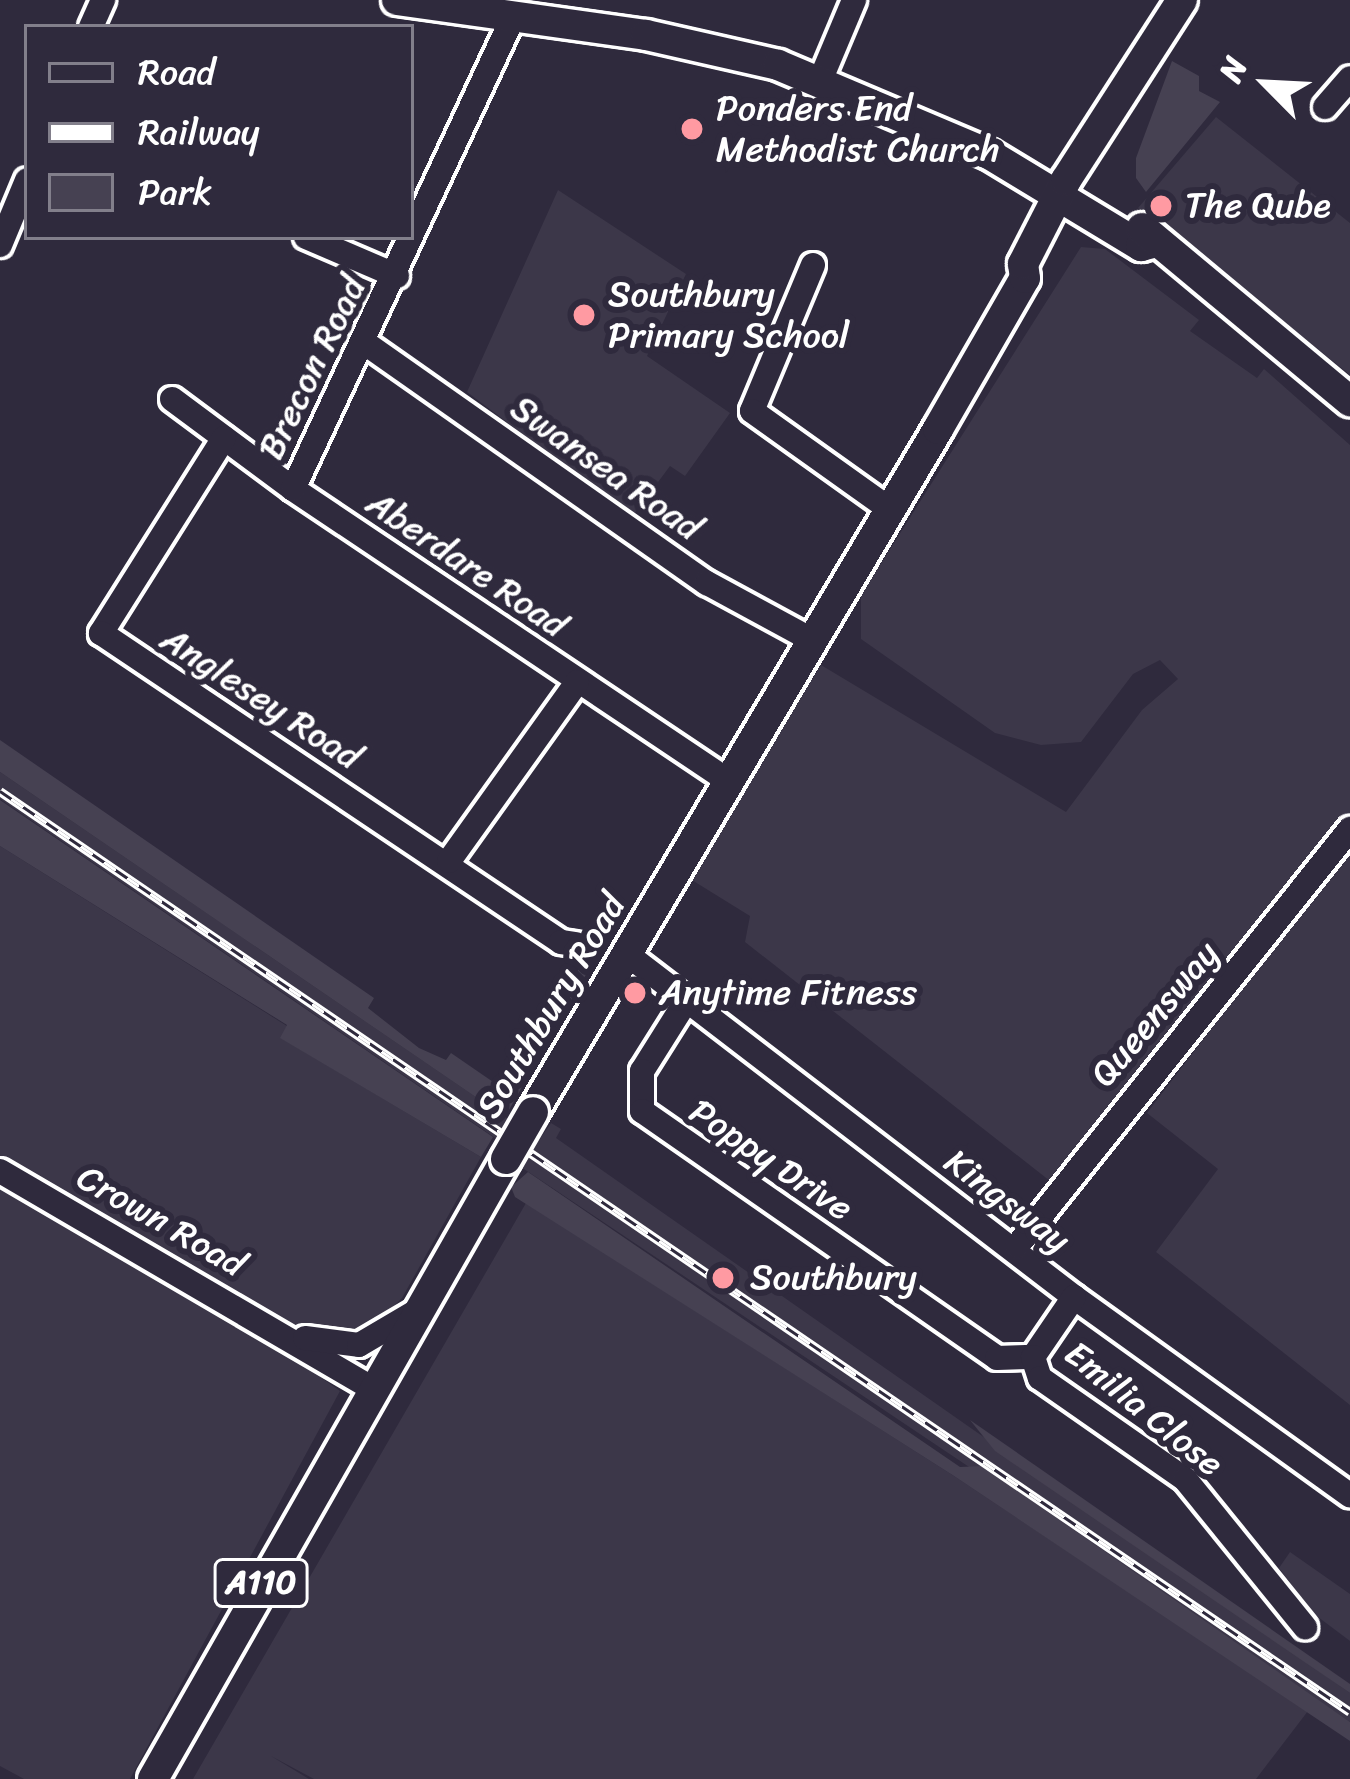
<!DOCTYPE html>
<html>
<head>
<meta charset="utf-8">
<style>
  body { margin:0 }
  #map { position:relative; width:1350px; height:1779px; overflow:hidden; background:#2f2a3d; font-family:Sriracha,sans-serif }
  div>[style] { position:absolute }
  .built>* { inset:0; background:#3c3749 }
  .green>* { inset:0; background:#464152 }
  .roads { filter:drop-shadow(3px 0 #fff) drop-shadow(-3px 0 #fff) drop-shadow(0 3px #fff) drop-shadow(0 -3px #fff) }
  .minor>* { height:24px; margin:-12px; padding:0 12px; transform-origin:12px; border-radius:12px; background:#2f2a3d }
  .major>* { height:30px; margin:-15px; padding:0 15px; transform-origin:15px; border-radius:15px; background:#2f2a3d }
  .rail>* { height:9px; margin-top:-4.5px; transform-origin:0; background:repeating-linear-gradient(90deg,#2f2a3d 0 14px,#fff 0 28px); box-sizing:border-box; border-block:3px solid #fff }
  .bridges { filter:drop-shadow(3px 0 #fff) drop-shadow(-3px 0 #fff) drop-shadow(0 3px #fff) drop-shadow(0 -3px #fff) }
  .major-bridge>* { height:30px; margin:-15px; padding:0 15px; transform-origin:15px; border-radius:15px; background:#2f2a3d }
  .dots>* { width:33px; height:33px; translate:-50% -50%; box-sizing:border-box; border:6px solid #2f2a3d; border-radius:50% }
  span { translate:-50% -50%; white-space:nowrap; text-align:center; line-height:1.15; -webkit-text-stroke:12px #2f2a3d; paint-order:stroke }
  .shield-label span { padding:3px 9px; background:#2f2a3d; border:3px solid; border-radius:9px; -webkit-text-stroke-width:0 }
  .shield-label { font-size:33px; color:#fff; font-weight:700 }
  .poi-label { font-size:36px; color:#fff }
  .left { translate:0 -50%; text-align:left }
  .street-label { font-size:36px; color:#fff }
  .legend { position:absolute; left:24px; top:24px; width:390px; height:216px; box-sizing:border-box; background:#2f2a3d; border:3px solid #827f8b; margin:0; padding:15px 21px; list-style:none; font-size:36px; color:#fff }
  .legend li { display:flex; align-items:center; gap:24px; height:60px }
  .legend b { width:60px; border:3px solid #827f8b }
  .north { position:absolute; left:1206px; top:24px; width:120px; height:120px; -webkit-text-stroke:9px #2f2a3d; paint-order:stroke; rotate:294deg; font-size:33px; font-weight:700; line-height:48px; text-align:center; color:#fff }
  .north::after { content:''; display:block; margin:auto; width:42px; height:54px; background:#fff; clip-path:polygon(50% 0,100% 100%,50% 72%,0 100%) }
</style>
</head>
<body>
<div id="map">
  <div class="built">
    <i style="clip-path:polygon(1216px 117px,1350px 223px,1350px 375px,1229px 277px,1178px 248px,1138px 208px)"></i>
    <i style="clip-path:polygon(558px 190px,686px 274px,647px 356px,730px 413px,685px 476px,670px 466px,632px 517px,467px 392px)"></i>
    <i style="clip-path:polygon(1081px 247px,1105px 249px,1199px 320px,1190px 331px,1257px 378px,1264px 369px,1350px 445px,1350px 818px,1050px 1181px,745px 942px,750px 916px,687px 877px,821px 665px,1066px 812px,1142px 710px,1178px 679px,1160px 660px,1133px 674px,1081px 742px,1041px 745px,995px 733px,861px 639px,861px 595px)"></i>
    <i style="clip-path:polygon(0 772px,539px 1140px,551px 1123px,561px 1129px,556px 1138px,1350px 1693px,1350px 1722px,521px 1167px,526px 1159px,0 799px)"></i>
    <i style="clip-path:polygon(0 846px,287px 1026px,281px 1038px,481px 1157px,402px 1298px,378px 1322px,341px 1335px,319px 1376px,340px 1391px,130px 1779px,24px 1779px,0 1766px)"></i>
    <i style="clip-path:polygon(1350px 846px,1350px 1405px,1156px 1252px,1218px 1169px,1147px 1113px)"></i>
    <i style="clip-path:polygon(526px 1203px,954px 1476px,1308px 1711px,1256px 1779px,314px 1779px,271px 1756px,309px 1779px,193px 1779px)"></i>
    <i style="clip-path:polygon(1290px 1552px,1350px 1594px,1350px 1641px,1314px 1614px,1279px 1568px)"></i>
  </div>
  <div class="green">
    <i style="clip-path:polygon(1172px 61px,1199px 76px,1199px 91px,1220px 102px,1146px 192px,1136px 178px,1136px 158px)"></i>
    <i style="clip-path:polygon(0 740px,374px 998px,368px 1008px,419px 1048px,446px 1060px,451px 1053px,499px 1086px,591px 951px,597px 955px,505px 1117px,0 772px)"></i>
    <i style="clip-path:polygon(0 800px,493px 1137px,481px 1157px,280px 1038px,287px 1025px,0 846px)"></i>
    <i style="clip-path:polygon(528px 1172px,960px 1467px,982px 1466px,1350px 1722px,1350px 1741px,954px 1476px,515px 1197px,511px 1187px)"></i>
    <i style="clip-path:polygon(970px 1420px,1350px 1684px,1350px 1693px,995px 1451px)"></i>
  </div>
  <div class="roads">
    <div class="minor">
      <i style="left:91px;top:27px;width:30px;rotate:-66deg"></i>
      <i style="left:820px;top:81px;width:88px;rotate:-67.2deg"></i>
      <i style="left:1325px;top:107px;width:38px;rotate:-49deg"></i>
      <i style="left:306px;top:237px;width:99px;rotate:23.2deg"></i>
      <i style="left:0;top:245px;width:70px;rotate:-67.4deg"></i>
      <i style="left:813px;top:265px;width:158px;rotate:112.7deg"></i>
      <i style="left:752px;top:411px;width:167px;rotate:35.5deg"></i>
      <i style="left:365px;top:343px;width:418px;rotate:35.1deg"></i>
      <i style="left:707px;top:583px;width:119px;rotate:28.5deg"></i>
      <i style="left:172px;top:399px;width:151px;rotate:36.6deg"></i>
      <i style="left:293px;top:489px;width:523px;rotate:33.84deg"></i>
      <i style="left:224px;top:438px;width:231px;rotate:122.2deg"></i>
      <i style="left:101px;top:633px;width:554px;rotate:33.89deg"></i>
      <i style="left:561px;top:942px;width:15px;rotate:8deg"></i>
      <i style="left:293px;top:489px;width:523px;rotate:-65deg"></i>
      <i style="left:449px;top:861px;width:220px;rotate:-54.4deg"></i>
      <i style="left:628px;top:955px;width:562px;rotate:37.48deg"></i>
      <i style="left:1074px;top:1297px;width:340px;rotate:35.7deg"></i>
      <i style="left:688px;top:998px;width:86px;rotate:122.2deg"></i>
      <i style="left:642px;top:1071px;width:40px;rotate:90deg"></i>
      <i style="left:642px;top:1111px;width:432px;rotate:34.8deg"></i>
      <i style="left:997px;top:1358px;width:36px;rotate:-2deg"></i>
      <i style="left:0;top:1171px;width:432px;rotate:30.3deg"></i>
      <i style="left:1017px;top:1246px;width:534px;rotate:-51.39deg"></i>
      <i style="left:1074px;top:1297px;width:73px;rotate:124.3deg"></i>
      <i style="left:1033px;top:1357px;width:22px;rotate:72deg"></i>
      <i style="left:1040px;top:1378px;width:177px;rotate:34.9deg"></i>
      <i style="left:1185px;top:1479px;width:191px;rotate:51deg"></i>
      <i style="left:305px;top:1338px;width:54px;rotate:7.4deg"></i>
      <i style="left:359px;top:1345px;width:65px;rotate:-30.5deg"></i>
    </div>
    <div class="major">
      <i style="left:397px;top:0;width:251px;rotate:8deg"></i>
      <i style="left:646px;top:35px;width:135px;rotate:12.8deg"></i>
      <i style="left:778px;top:65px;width:229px;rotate:22.9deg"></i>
      <i style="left:989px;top:154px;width:178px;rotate:31.2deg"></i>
      <i style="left:1141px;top:246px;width:11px;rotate:-15deg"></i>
      <i style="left:1142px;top:228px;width:271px;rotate:39.8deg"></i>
      <i style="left:533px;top:1112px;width:794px;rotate:-59.33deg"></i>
      <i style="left:938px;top:429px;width:174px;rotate:-60.1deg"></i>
      <i style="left:1025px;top:278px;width:14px;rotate:-98deg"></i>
      <i style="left:1023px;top:264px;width:94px;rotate:-62.9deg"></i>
      <i style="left:1066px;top:180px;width:214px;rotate:-57.2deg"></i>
      <i style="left:153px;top:1779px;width:713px;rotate:-60.34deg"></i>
    </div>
  </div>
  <div class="rail">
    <i style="left:0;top:791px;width:1634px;rotate:34.3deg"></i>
  </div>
  <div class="bridges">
    <div class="major-bridge">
      <i style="left:506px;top:1159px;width:54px;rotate:-60.1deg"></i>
    </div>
  </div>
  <div class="dots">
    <i style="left:692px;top:129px;background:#ff9aa2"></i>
    <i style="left:1161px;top:206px;background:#ff9aa2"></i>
    <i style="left:584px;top:315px;background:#ff9aa2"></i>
    <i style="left:635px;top:993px;background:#ff9aa2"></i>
    <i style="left:723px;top:1278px;background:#ff9aa2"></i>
  </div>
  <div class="shield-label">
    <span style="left:261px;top:1583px">A110</span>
  </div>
  <div class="poi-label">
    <span class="left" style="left:716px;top:129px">Ponders End<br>Methodist Church</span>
    <span class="left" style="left:1185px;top:206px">The Qube</span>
    <span class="left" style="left:608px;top:315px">Southbury<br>Primary School</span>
    <span class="left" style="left:659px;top:993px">Anytime Fitness</span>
    <span class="left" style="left:750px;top:1278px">Southbury</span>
  </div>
  <div class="street-label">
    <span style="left:312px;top:368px;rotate:-64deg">Brecon Road</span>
    <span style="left:606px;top:468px;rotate:35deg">Swansea Road</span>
    <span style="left:467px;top:564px;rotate:34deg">Aberdare Road</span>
    <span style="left:261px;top:698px;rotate:33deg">Anglesey Road</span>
    <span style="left:551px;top:1006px;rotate:-59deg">Southbury Road</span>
    <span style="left:1155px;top:1014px;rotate:-50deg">Queensway</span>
    <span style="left:771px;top:1160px;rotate:34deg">Poppy Drive</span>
    <span style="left:1007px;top:1201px;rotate:37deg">Kingsway</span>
    <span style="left:161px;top:1221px;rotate:30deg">Crown Road</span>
    <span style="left:1144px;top:1409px;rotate:39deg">Emilia Close</span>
  </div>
  <ul class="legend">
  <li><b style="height:15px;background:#2f2a3d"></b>Road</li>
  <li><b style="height:15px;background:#fff"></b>Railway</li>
  <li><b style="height:33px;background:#464152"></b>Park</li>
  </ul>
  <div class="north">N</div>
</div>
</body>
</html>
